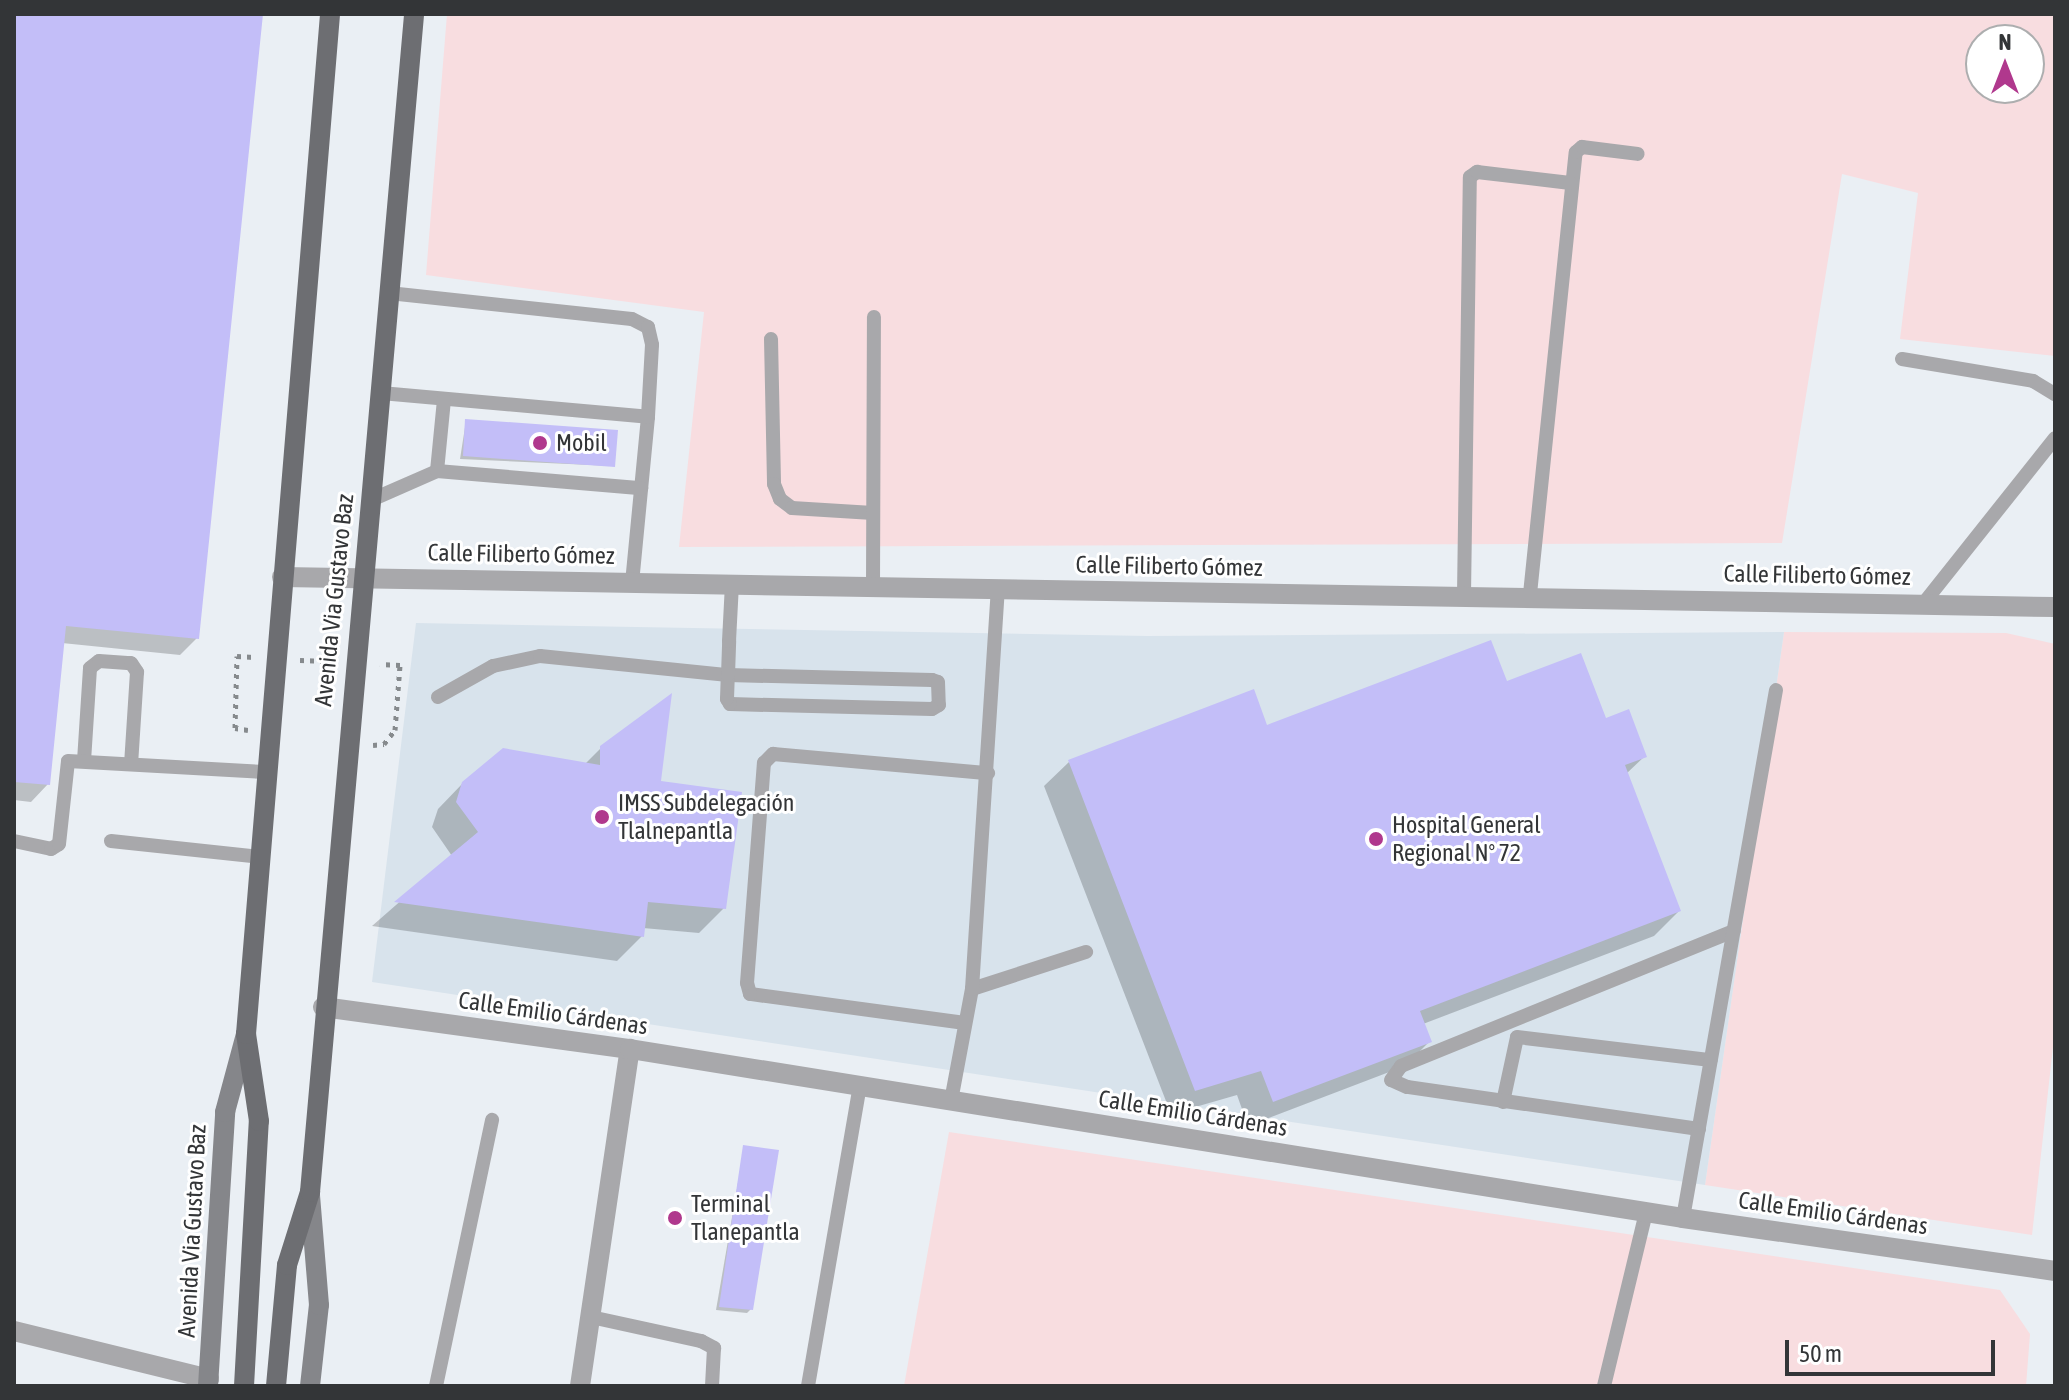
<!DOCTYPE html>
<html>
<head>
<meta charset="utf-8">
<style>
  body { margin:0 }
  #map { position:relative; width:2069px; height:1400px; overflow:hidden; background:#eaeff4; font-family:"Asap Condensed",sans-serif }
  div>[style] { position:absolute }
  .industrial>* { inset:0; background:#f8dde0 }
  .built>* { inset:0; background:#d8e3ec }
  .shadow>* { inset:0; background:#0003 }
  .building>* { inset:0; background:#c3bef8 }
  .path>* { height:5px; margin-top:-2.5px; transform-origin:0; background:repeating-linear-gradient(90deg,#868a8d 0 4px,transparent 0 10px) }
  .service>* { height:14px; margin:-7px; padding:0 7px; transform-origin:7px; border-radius:7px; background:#a8a8ab }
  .minor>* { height:20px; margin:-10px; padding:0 10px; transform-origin:10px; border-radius:10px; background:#a8a8ab }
  .tertiary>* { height:20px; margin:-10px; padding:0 10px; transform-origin:10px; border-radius:10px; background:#a8a8ab }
  .secondary>* { height:20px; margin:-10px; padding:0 10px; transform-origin:10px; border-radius:10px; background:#85868a }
  .primary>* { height:20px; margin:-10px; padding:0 10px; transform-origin:10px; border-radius:10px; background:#6d6e72 }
  .dots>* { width:22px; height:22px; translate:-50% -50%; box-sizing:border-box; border:4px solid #fff; border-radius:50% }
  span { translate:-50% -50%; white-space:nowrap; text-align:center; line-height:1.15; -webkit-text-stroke:6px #fff; paint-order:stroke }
  .poi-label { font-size:24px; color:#333537 }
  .left { translate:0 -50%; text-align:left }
  .street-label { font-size:24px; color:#333537 }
  .frame { position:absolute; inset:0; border:16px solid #333537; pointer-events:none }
  .north { position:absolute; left:1965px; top:24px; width:80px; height:80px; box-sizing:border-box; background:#fff; border:2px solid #adaeaf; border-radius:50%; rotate:0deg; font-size:22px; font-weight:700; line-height:32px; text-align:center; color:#333537 }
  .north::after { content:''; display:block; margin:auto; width:28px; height:36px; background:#b0388d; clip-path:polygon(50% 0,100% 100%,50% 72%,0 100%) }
  .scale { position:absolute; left:1785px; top:1340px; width:210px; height:36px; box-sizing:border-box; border:4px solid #333537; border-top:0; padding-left:10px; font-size:24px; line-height:28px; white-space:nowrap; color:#333537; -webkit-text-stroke:6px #fff; paint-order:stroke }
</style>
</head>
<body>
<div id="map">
  <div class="industrial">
    <i style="clip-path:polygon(evenodd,447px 14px,2055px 14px,2055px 356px,1900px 339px,1918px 193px,1842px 174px,1782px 543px,679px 547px,704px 312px,426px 275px,447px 14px,1981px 40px,2029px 40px,2029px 88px,1981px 88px,1981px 40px)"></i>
    <i style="clip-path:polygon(1784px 632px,2006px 633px,2055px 644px,2055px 1029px,2032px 1235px,1705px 1185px)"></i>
    <i style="clip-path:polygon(949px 1132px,2000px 1290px,2030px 1334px,2026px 1386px,904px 1386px)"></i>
  </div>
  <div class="built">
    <i style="clip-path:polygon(416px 623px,1148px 636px,1784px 632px,1705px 1185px,372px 982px)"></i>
  </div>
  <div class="shadow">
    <i style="clip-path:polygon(14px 14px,261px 14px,197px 638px,180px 655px,62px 643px,48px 784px,31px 802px,14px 800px)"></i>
    <i style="clip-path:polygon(466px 421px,613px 466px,460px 459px)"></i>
    <i style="clip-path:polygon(1506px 683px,1605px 721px,1645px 756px,1626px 774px,1679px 911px,1654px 936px,1423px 1024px,1430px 1041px,1405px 1066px,1248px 1126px,1237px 1095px,1171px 1114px,1044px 786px,1069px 762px)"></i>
    <i style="clip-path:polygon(601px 748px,659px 783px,724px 908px,699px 933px,643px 928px,642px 936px,617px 961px,372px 926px,452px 856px,432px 827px,438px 809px,463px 783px,585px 764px)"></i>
    <i style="clip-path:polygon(744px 1148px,751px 1309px,747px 1313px,716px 1310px)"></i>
  </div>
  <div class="building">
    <i style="clip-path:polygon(14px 14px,263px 14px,199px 639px,66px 626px,50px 785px,14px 782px)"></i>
    <i style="clip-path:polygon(465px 419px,618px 430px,615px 467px,463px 456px)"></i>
    <i style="clip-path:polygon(1491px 640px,1507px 681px,1581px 653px,1606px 718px,1629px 709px,1647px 757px,1625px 765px,1681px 911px,1420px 1011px,1432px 1042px,1273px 1102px,1261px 1071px,1195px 1091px,1068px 760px,1254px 689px,1267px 725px)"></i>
    <i style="clip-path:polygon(672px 693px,661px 781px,742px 792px,726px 909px,648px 902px,644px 937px,394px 902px,478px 832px,456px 802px,462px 782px,503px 748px,600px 765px,600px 746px)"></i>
    <i style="clip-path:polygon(743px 1145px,779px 1150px,753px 1310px,719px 1307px)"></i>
  </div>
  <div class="path">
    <i style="left:300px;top:660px;width:34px;rotate:2deg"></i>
    <i style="left:248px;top:730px;width:13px;rotate:-171deg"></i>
    <i style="left:235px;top:728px;width:72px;rotate:-88.4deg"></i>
    <i style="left:237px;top:656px;width:17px;rotate:3deg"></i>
    <i style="left:373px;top:745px;width:11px;rotate:-5deg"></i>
    <i style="left:384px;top:744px;width:18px;rotate:-52deg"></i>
    <i style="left:395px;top:730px;width:65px;rotate:-85.6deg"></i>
    <i style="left:400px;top:665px;width:20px;rotate:-177deg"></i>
  </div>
  <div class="service">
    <i style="left:389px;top:293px;width:244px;rotate:6.1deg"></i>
    <i style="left:632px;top:319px;width:18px;rotate:27deg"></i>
    <i style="left:648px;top:327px;width:18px;rotate:77deg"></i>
    <i style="left:652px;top:345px;width:72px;rotate:93.2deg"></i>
    <i style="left:648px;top:417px;width:166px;rotate:95.5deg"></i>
    <i style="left:771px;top:339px;width:145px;rotate:88.8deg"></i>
    <i style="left:774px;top:484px;width:16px;rotate:68deg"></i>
    <i style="left:780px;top:499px;width:15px;rotate:37deg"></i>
    <i style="left:792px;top:508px;width:81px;rotate:3.5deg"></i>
    <i style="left:1902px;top:359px;width:133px;rotate:9.5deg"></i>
    <i style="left:2033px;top:381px;width:26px;rotate:31deg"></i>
    <i style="left:381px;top:393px;width:268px;rotate:5.1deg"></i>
    <i style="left:437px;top:471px;width:72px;rotate:-84.4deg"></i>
    <i style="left:371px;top:500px;width:72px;rotate:-23.7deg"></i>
    <i style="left:437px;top:471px;width:205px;rotate:4.8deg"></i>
    <i style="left:873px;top:587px;width:270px;rotate:-89.8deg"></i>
    <i style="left:1530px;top:594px;width:444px;rotate:-84.1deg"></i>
    <i style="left:1576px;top:152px;width:8px;rotate:-40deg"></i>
    <i style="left:1582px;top:147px;width:56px;rotate:7.1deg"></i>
    <i style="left:1464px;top:595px;width:418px;rotate:-89.2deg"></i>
    <i style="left:1470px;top:177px;width:9px;rotate:-36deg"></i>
    <i style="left:1477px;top:172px;width:94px;rotate:6.7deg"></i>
    <i style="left:1923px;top:604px;width:212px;rotate:-51.5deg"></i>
    <i style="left:438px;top:697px;width:63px;rotate:-29.4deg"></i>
    <i style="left:493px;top:666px;width:48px;rotate:-12deg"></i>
    <i style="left:540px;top:656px;width:189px;rotate:5.8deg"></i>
    <i style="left:728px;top:675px;width:204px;rotate:1.4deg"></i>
    <i style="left:932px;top:680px;width:6px;rotate:18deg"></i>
    <i style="left:938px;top:682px;width:23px;rotate:88deg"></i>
    <i style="left:939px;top:705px;width:8px;rotate:150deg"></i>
    <i style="left:932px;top:709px;width:202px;rotate:-178.6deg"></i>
    <i style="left:730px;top:704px;width:6px;rotate:-121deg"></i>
    <i style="left:727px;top:699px;width:24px;rotate:-88deg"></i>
    <i style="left:728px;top:675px;width:34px;rotate:-88deg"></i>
    <i style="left:729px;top:641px;width:57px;rotate:-87deg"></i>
    <i style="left:84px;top:761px;width:93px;rotate:-86.3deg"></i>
    <i style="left:90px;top:668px;width:11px;rotate:-38deg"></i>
    <i style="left:99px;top:661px;width:32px;rotate:4deg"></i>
    <i style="left:131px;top:663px;width:11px;rotate:56deg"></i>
    <i style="left:137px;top:672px;width:92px;rotate:93.7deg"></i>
    <i style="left:14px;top:841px;width:38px;rotate:12deg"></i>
    <i style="left:51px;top:849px;width:9px;rotate:-32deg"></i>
    <i style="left:59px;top:844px;width:83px;rotate:-83.8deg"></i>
    <i style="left:68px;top:761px;width:198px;rotate:3.2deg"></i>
    <i style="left:111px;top:841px;width:150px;rotate:6.1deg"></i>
    <i style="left:972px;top:989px;width:120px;rotate:-18deg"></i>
    <i style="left:965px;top:1023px;width:217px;rotate:-172.3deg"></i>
    <i style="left:750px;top:994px;width:11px;rotate:-105deg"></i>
    <i style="left:747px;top:983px;width:221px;rotate:-85.6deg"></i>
    <i style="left:764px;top:763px;width:13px;rotate:-45deg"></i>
    <i style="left:773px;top:754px;width:216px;rotate:5.1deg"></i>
    <i style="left:951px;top:1101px;width:114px;rotate:-79.4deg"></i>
    <i style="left:972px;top:989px;width:400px;rotate:-86.3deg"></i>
    <i style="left:1503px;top:1102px;width:66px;rotate:-77.8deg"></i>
    <i style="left:1517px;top:1037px;width:195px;rotate:6.8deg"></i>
    <i style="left:1699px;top:1129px;width:295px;rotate:-171.8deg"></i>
    <i style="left:1407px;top:1087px;width:17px;rotate:-156deg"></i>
    <i style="left:1391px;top:1080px;width:17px;rotate:-54deg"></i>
    <i style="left:1401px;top:1066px;width:359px;rotate:-22.1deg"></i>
    <i style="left:1683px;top:1218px;width:536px;rotate:-80.01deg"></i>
    <i style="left:591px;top:1317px;width:113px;rotate:12.3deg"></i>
    <i style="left:701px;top:1341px;width:15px;rotate:28deg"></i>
    <i style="left:714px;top:1348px;width:38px;rotate:93deg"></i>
    <i style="left:436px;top:1386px;width:272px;rotate:-78.1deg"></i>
    <i style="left:808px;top:1386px;width:304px;rotate:-80.2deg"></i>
    <i style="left:1604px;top:1386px;width:179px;rotate:-76.4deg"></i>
  </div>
  <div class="minor">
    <i style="left:580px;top:1386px;width:341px;rotate:-81.6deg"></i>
  </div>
  <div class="tertiary">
    <i style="left:282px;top:577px;width:1773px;rotate:0.97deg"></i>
    <i style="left:323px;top:1007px;width:310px;rotate:7.8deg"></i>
    <i style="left:630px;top:1049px;width:1066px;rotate:9.12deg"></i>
    <i style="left:1683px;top:1218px;width:376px;rotate:8.1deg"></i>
    <i style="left:14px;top:1331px;width:201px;rotate:13.8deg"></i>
  </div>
  <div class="secondary">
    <i style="left:208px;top:1386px;width:275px;rotate:-86.4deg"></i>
    <i style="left:225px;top:1112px;width:81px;rotate:-74.9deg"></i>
    <i style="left:310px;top:1386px;width:81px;rotate:-83.7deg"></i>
    <i style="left:319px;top:1305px;width:110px;rotate:-94.7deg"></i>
  </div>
  <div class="primary">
    <i style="left:244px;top:1386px;width:265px;rotate:-86.8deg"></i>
    <i style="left:259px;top:1121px;width:88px;rotate:-98.5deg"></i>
    <i style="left:246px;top:1034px;width:1023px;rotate:-85.29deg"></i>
    <i style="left:276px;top:1386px;width:121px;rotate:-84.8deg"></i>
    <i style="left:287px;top:1265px;width:77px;rotate:-72.5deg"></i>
    <i style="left:310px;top:1192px;width:1183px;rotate:-84.95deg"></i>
  </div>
  <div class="dots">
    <i style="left:540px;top:443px;background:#b0388d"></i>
    <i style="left:602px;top:817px;background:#b0388d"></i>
    <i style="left:1376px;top:839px;background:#b0388d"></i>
    <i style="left:675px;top:1218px;background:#b0388d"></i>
  </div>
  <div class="poi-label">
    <span class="left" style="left:556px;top:443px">Mobil</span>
    <span class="left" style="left:618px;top:817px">IMSS Subdelegación<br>Tlalnepantla</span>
    <span class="left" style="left:1392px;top:839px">Hospital General<br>Regional N° 72</span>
    <span class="left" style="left:691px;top:1218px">Terminal<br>Tlanepantla</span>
  </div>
  <div class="street-label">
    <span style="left:521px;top:554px;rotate:1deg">Calle Filiberto Gómez</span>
    <span style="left:1169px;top:566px;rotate:1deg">Calle Filiberto Gómez</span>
    <span style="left:1817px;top:575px;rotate:1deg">Calle Filiberto Gómez</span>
    <span style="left:334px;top:600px;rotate:-84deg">Avenida Via Gustavo Baz</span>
    <span style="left:553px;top:1013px;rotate:8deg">Calle Emilio Cárdenas</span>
    <span style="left:1193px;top:1113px;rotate:9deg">Calle Emilio Cárdenas</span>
    <span style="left:1833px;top:1213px;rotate:8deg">Calle Emilio Cárdenas</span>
    <span style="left:192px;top:1231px;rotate:-87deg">Avenida Via Gustavo Baz</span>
  </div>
  <div class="frame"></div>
  <div class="north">N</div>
  <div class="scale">50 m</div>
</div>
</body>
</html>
